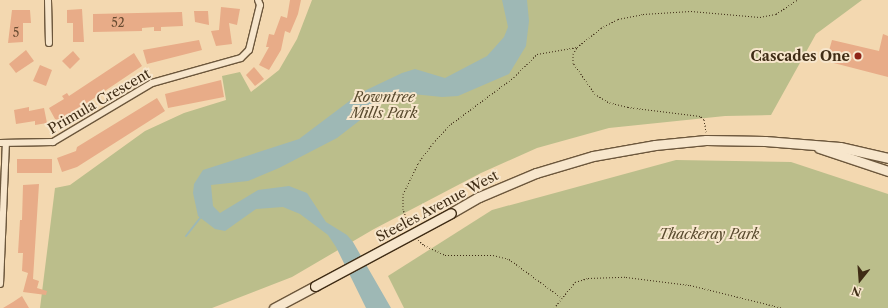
<!DOCTYPE html>
<html>
<head>
<meta charset="utf-8">
<style>
  body { margin:0 }
  #map { position:relative; width:888px; height:308px; overflow:hidden; background:#f3d8b0; font-family:"Libre Caslon Text",serif }
  div>[style] { position:absolute }
  .green>* { inset:0; background:#bbbe8b }
  .water>* { inset:0; background:#9eb8b5 }
  .stream>* { height:2px; margin:-1px; padding:0 1px; transform-origin:1px; border-radius:1px; background:#9eb8b5 }
  .building>* { inset:0; background:#e8ac88 }
  .path>* { height:1px; margin-top:-0.5px; transform-origin:0; background:repeating-linear-gradient(90deg,#3f2c15 0 1px,transparent 0 3px) }
  .roads { filter:drop-shadow(1px 0 #6c573c) drop-shadow(-1px 0 #6c573c) drop-shadow(0 1px #6c573c) drop-shadow(0 -1px #6c573c) }
  .minor>* { height:6px; margin:-3px; padding:0 3px; transform-origin:3px; border-radius:3px; background:#f7e6cc }
  .secondary>* { height:9px; margin:-4.5px; padding:0 4.5px; transform-origin:4.5px; border-radius:4.5px; background:#f7e6cc }
  .bridges { filter:drop-shadow(1px 0 #3f2c15) drop-shadow(-1px 0 #3f2c15) drop-shadow(0 1px #3f2c15) drop-shadow(0 -1px #3f2c15) }
  .secondary-bridge>* { height:9px; margin:-4.5px; padding:0 4.5px; transform-origin:4.5px; border-radius:4.5px; background:#f7e6cc }
  .dots>* { width:11px; height:11px; translate:-50% -50%; box-sizing:border-box; border:2px solid #f7e6cc; border-radius:50% }
  span { translate:-50% -50%; white-space:nowrap; text-align:center; line-height:1.15; -webkit-text-stroke:4px #f7e6cc; paint-order:stroke }
  .number-label { font-size:12px; color:#694c32 }
  .number-label span { -webkit-text-stroke-width:0 }
  .poi-label { font-size:14px; color:#3f2c15; font-weight:700 }
  .right { translate:-100% -50%; text-align:right }
  .park-label { font-size:14px; color:#58492d; font-style:italic }
  .street-label { font-size:14px; color:#3f2c15 }
  .north { position:absolute; left:840px; top:260px; width:40px; height:40px; -webkit-text-stroke:3px #f7e6cc; paint-order:stroke; rotate:197deg; font-size:11px; font-weight:700; line-height:16px; text-align:center; color:#3f2c15 }
  .north::after { content:''; display:block; margin:auto; width:14px; height:18px; background:#3f2c15; clip-path:polygon(50% 0,100% 100%,50% 72%,0 100%) }
</style>
</head>
<body>
<div id="map">
  <div class="green">
    <i style="clip-path:polygon(312px 0,862px 0,816px 34px,771px 115px,725px 116px,609px 128px,537px 148px,481px 173px,374px 229px,292px 277px,212px 308px,40px 308px,55px 188px,70px 185px,145px 131px,184px 113px,226px 100px,222px 76px,240px 72px,251px 92px,279px 70px,297px 39px)"></i>
    <i style="clip-path:polygon(676px 160px,791px 162px,888px 194px,888px 308px,404px 308px,388px 276px,492px 210px)"></i>
  </div>
  <div class="water">
    <i style="clip-path:polygon(502px 0,527px 0,529px 21px,526px 46px,509px 74px,458px 96px,442px 97px,403px 93px,390px 97px,337px 138px,279px 168px,248px 181px,211px 185px,213px 206px,220px 213px,258px 190px,289px 186px,307px 193px,326px 222px,347px 235px,353px 242px,391px 308px,366px 308px,336px 247px,328px 235px,300px 214px,283px 207px,256px 209px,225px 231px,215px 229px,198px 216px,193px 193px,194px 184px,203px 170px,299px 139px,360px 93px,402px 73px,415px 69px,445px 78px,487px 56px,504px 37px,508px 27px)"></i>
  </div>
  <div class="stream">
    <i style="left:186px;top:236px;width:24px;rotate:-52deg"></i>
  </div>
  <div class="building">
    <i style="clip-path:polygon(290px 0,301px 0,298px 14px,290px 33px,285px 31px,281px 50px,269px 70px,259px 65px,269px 47px,266px 47px,269px 34px,274px 35px,281px 16px,287px 18px)"></i>
    <i style="clip-path:polygon(221px 7px,240px 9px,237px 25px,229px 23px,232px 44px,216px 46px,211px 31px,219px 30px)"></i>
    <i style="clip-path:polygon(82px 9px,84px 42px,73px 42px,73px 23px,67px 23px,67px 10px)"></i>
    <i style="clip-path:polygon(12px 10px,30px 10px,31px 23px,23px 23px,23px 42px,8px 43px)"></i>
    <i style="clip-path:polygon(194px 11px,208px 11px,209px 25px,195px 22px)"></i>
    <i style="clip-path:polygon(182px 12px,183px 26px,161px 27px,161px 31px,154px 31px,154px 27px,142px 28px,142px 31px,93px 32px,93px 14px)"></i>
    <i style="clip-path:polygon(883px 34px,888px 36px,888px 77px,826px 61px,832px 40px,879px 51px)"></i>
    <i style="clip-path:polygon(199px 40px,202px 50px,147px 64px,143px 50px)"></i>
    <i style="clip-path:polygon(26px 50px,34px 61px,16px 73px,9px 64px)"></i>
    <i style="clip-path:polygon(73px 51px,80px 59px,70px 69px,62px 61px)"></i>
    <i style="clip-path:polygon(134px 53px,142px 66px,72px 113px,58px 120px,55px 119px,49px 108px,64px 99px,62px 96px,67px 93px,69px 96px)"></i>
    <i style="clip-path:polygon(40px 65px,52px 70px,46px 86px,33px 81px)"></i>
    <i style="clip-path:polygon(254px 67px,264px 79px,255px 86px,246px 75px)"></i>
    <i style="clip-path:polygon(221px 80px,224px 97px,168px 108px,165px 94px)"></i>
    <i style="clip-path:polygon(157px 98px,165px 111px,77px 167px,62px 172px,57px 158px,76px 151px,77px 147px)"></i>
    <i style="clip-path:polygon(29px 107px,29px 111px,44px 108px,47px 123px,35px 125px,35px 121px,16px 124px,14px 110px)"></i>
    <i style="clip-path:polygon(17px 159px,52px 159px,52px 173px,17px 173px)"></i>
    <i style="clip-path:polygon(39px 184px,33px 279px,39px 281px,37px 288px,47px 291px,46px 295px,23px 292px,28px 273px,22px 271px,23px 253px,18px 253px,20px 220px,22px 220px,23px 185px)"></i>
    <i style="clip-path:polygon(22px 296px,29px 308px,3px 308px,13px 302px)"></i>
  </div>
  <div class="path">
    <i style="left:706px;top:132px;width:13px;rotate:-99deg"></i>
    <i style="left:704px;top:119px;width:5px;rotate:-143deg"></i>
    <i style="left:700px;top:116px;width:73px;rotate:-172.9deg"></i>
    <i style="left:628px;top:107px;width:21px;rotate:-166deg"></i>
    <i style="left:608px;top:102px;width:15px;rotate:-148deg"></i>
    <i style="left:595px;top:94px;width:38px;rotate:-125deg"></i>
    <i style="left:573px;top:63px;width:9px;rotate:-90deg"></i>
    <i style="left:573px;top:54px;width:8px;rotate:-60deg"></i>
    <i style="left:577px;top:47px;width:31px;rotate:-38deg"></i>
    <i style="left:601px;top:28px;width:19px;rotate:-28deg"></i>
    <i style="left:618px;top:19px;width:25px;rotate:-11deg"></i>
    <i style="left:643px;top:14px;width:48px;rotate:-3.6deg"></i>
    <i style="left:691px;top:11px;width:69px;rotate:5deg"></i>
    <i style="left:760px;top:17px;width:16px;rotate:-11deg"></i>
    <i style="left:776px;top:14px;width:25px;rotate:-34deg"></i>
    <i style="left:409px;top:226px;width:18px;rotate:-109deg"></i>
    <i style="left:403px;top:209px;width:15px;rotate:-90deg"></i>
    <i style="left:403px;top:194px;width:34px;rotate:-64deg"></i>
    <i style="left:418px;top:163px;width:25px;rotate:-53deg"></i>
    <i style="left:433px;top:143px;width:26px;rotate:-47deg"></i>
    <i style="left:451px;top:124px;width:79px;rotate:-36.7deg"></i>
    <i style="left:514px;top:77px;width:33px;rotate:-45deg"></i>
    <i style="left:537px;top:54px;width:41px;rotate:-9.9deg"></i>
    <i style="left:418px;top:240px;width:8px;rotate:40deg"></i>
    <i style="left:424px;top:245px;width:23px;rotate:25deg"></i>
    <i style="left:445px;top:255px;width:48px"></i>
    <i style="left:493px;top:255px;width:16px;rotate:14deg"></i>
    <i style="left:509px;top:259px;width:66px;rotate:36.3deg"></i>
    <i style="left:554px;top:308px;width:33px;rotate:-51deg"></i>
    <i style="left:575px;top:282px;width:14px;rotate:-17deg"></i>
    <i style="left:588px;top:278px;width:38px;rotate:-2deg"></i>
    <i style="left:626px;top:277px;width:64px;rotate:7.1deg"></i>
    <i style="left:690px;top:285px;width:96px;rotate:13.9deg"></i>
  </div>
  <div class="roads">
    <div class="minor">
      <i style="left:48px;top:0;width:43px;rotate:88.7deg"></i>
      <i style="left:0;top:143px;width:53px;rotate:-1.1deg"></i>
      <i style="left:53px;top:142px;width:115px;rotate:-30.8deg"></i>
      <i style="left:152px;top:83px;width:92px;rotate:-15.7deg"></i>
      <i style="left:241px;top:58px;width:11px;rotate:-45deg"></i>
      <i style="left:249px;top:50px;width:46px;rotate:-76.3deg"></i>
      <i style="left:260px;top:5px;width:5px;rotate:-112deg"></i>
      <i style="left:0;top:284px;width:141px;rotate:-87.6deg"></i>
    </div>
    <div class="secondary">
      <i style="left:819px;top:148px;width:73px;rotate:18.4deg"></i>
      <i style="left:451px;top:213px;width:32px;rotate:-30deg"></i>
      <i style="left:479px;top:197px;width:62px;rotate:-22.8deg"></i>
      <i style="left:536px;top:173px;width:59px;rotate:-16.6deg"></i>
      <i style="left:593px;top:156px;width:63px;rotate:-10.1deg"></i>
      <i style="left:655px;top:145px;width:51px;rotate:-5.6deg"></i>
      <i style="left:706px;top:140px;width:59px;rotate:1deg"></i>
      <i style="left:765px;top:141px;width:75px;rotate:4.6deg"></i>
      <i style="left:840px;top:147px;width:49px;rotate:12.9deg"></i>
      <i style="left:274px;top:308px;width:47px;rotate:-28.2deg"></i>
    </div>
  </div>
  <div class="bridges">
    <div class="secondary-bridge">
      <i style="left:315px;top:286px;width:154px;rotate:-28.2deg"></i>
    </div>
  </div>
  <div class="dots">
    <i style="left:858px;top:56px;background:#8f2418"></i>
  </div>
  <div class="number-label">
    <span style="left:118px;top:23px">52</span>
    <span style="left:16px;top:33px">5</span>
  </div>
  <div class="poi-label">
    <span class="right" style="left:850px;top:56px">Cascades One</span>
  </div>
  <div class="park-label">
    <span style="left:384px;top:105px">Rowntree<br>Mills Park</span>
    <span style="left:709px;top:234px">Thackeray Park</span>
  </div>
  <div class="street-label">
    <span style="left:99px;top:101px;rotate:-30deg">Primula Crescent</span>
    <span style="left:437px;top:206px;rotate:-28deg">Steeles Avenue West</span>
  </div>
  <div class="north">N</div>
</div>
</body>
</html>
